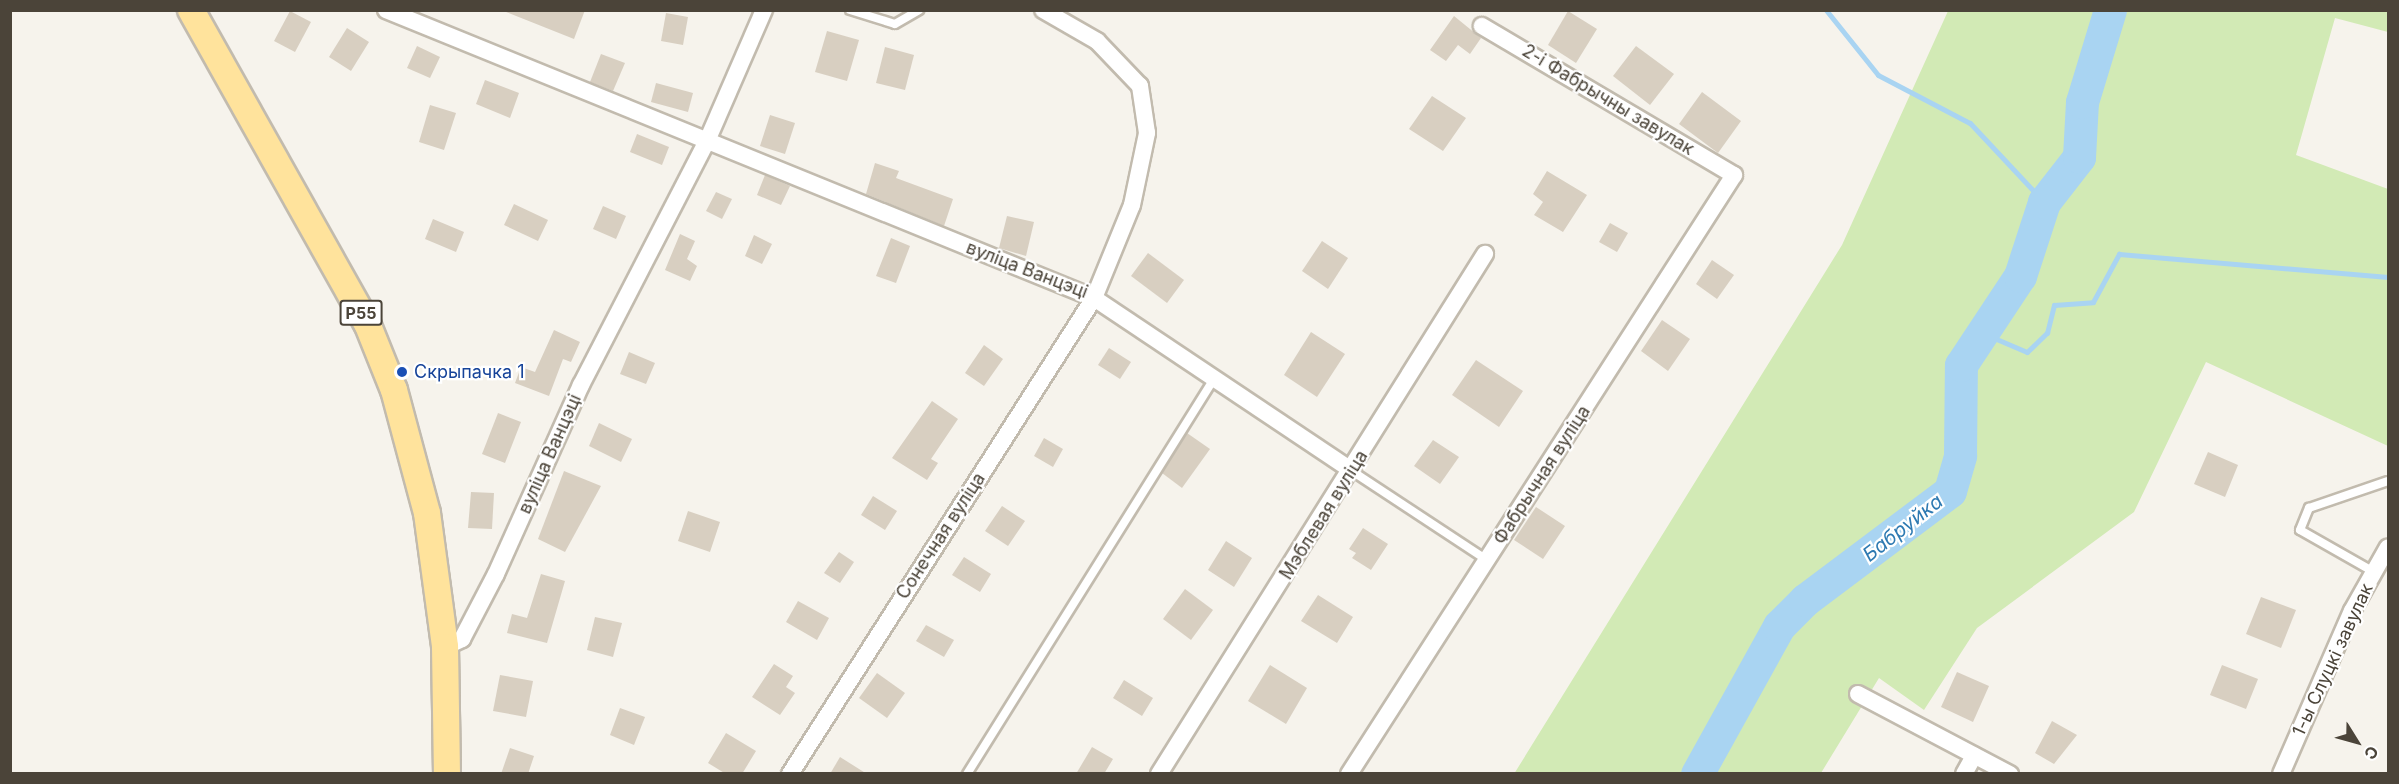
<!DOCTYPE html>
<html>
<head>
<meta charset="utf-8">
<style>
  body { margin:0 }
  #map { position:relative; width:2399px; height:784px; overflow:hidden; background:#f6f3ec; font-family:Inter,sans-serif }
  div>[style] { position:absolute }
  .green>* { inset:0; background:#d2eab5 }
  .stream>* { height:5px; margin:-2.5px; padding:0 2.5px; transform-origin:2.5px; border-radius:2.5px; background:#a9d4f2 }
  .river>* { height:33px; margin:-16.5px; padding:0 16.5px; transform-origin:16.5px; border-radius:16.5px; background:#a9d4f2 }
  .building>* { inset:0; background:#d8cfc1 }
  .roads { filter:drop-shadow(2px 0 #c2bbae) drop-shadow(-2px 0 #c2bbae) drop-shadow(0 2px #c2bbae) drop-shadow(0 -2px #c2bbae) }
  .service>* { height:8px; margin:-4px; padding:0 4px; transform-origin:4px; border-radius:4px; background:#fff }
  .minor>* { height:16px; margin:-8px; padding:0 8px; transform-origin:8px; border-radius:8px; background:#fff }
  .primary>* { height:26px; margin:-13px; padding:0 13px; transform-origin:13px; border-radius:13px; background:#ffe39c }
  .dots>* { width:16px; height:16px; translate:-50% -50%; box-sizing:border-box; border:3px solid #fff; border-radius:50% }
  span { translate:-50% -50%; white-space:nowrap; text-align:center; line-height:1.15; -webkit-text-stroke:4.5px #fff; paint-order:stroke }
  .shield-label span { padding:2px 4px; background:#fff; border:2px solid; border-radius:4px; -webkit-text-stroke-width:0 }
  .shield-label { font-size:16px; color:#4b4439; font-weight:700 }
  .street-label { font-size:18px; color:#4b4439 }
  .transit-label { font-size:18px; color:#164399 }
  .left { translate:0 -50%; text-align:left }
  .water-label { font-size:20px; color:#2e7ab2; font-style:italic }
  .frame { position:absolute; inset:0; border:12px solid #4b4439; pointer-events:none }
  .north { position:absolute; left:2327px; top:712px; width:60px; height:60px; -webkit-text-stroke:4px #fff; paint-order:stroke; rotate:127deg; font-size:16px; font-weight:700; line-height:24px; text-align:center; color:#4b4439 }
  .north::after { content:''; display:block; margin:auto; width:21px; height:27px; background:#4b4439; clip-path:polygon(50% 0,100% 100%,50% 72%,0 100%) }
</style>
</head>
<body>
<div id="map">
  <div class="green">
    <i style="clip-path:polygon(1948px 11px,2388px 11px,2388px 32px,2335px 18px,2296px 155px,2388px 189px,2388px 446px,2206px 362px,2134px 512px,1977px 628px,1924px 710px,1879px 678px,1821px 773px,1514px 774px,1842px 245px)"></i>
  </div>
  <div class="stream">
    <i style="left:1826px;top:10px;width:83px;rotate:51.3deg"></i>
    <i style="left:1878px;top:75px;width:104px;rotate:27.6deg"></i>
    <i style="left:1970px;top:123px;width:108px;rotate:46.9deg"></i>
    <i style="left:1980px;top:332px;width:51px;rotate:23.1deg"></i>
    <i style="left:2027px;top:352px;width:28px;rotate:-44deg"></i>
    <i style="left:2047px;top:333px;width:29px;rotate:-76deg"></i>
    <i style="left:2054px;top:305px;width:39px;rotate:-4deg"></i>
    <i style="left:2093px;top:302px;width:55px;rotate:-61.6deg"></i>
    <i style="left:2119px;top:254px;width:270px;rotate:4.9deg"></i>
  </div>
  <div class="river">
    <i style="left:1697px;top:774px;width:169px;rotate:-61deg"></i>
    <i style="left:1779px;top:626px;width:37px;rotate:-45deg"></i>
    <i style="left:1805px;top:600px;width:181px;rotate:-36.9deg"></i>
    <i style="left:1950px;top:491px;width:37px;rotate:-74deg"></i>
    <i style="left:1960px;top:455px;width:90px;rotate:-89.4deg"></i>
    <i style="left:1961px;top:365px;width:107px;rotate:-56.5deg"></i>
    <i style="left:2020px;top:276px;width:78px;rotate:-72deg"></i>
    <i style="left:2044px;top:202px;width:57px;rotate:-52.1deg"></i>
    <i style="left:2079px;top:157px;width:55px;rotate:-86.9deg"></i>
    <i style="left:2082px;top:102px;width:96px;rotate:-73.1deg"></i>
  </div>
  <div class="building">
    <i style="clip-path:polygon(501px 10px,585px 10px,574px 39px)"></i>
    <i style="clip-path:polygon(290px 11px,311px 22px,295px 52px,274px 41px)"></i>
    <i style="clip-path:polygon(1568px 11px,1597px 29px,1576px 63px,1548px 45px)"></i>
    <i style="clip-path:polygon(666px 13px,688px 17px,683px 45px,661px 41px)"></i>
    <i style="clip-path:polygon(1454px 16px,1481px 38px,1470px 54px,1458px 45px,1446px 61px,1430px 50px)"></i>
    <i style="clip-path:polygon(347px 28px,369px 42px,351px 71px,329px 57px)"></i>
    <i style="clip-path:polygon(827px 31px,859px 40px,847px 81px,815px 72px)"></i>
    <i style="clip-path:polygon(417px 46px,440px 57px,430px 78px,407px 68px)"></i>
    <i style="clip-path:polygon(1636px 46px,1674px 74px,1650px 105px,1613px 76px)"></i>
    <i style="clip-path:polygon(885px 47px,914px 55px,905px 90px,876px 83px)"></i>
    <i style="clip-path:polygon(601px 54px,625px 63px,613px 91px,590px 82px)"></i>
    <i style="clip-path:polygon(485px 80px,519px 93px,510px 118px,476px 104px)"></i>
    <i style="clip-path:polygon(656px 83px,693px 93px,688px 112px,651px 102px)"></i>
    <i style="clip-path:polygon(1702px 92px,1741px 121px,1718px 153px,1679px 124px)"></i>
    <i style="clip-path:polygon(1432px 96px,1466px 118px,1443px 151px,1409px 129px)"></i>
    <i style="clip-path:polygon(430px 105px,456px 113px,444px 150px,419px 142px)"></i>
    <i style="clip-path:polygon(770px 115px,795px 123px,785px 154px,760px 146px)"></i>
    <i style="clip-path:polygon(637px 134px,669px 147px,662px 165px,630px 152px)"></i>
    <i style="clip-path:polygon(875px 163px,899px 171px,896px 178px,953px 199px,944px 226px,866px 194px)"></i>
    <i style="clip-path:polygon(1547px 171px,1587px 195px,1563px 232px,1534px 215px,1543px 202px,1533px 194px)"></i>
    <i style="clip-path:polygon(765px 175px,790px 186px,781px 205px,757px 195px)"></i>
    <i style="clip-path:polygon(716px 192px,732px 199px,722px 219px,706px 211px)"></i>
    <i style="clip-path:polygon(514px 204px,548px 220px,538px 241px,504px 225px)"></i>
    <i style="clip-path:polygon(603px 206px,626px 216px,616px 239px,593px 229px)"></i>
    <i style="clip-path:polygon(1007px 216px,1034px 222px,1026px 256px,999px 248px)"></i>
    <i style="clip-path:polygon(433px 219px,464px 232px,456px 252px,425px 239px)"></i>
    <i style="clip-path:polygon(1610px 223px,1628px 233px,1617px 252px,1599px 242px)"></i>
    <i style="clip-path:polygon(680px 234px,695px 241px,687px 259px,697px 266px,690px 281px,665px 270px)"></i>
    <i style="clip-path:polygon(754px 235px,772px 244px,762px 264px,745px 256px)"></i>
    <i style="clip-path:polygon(891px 238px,910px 246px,896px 283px,876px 276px)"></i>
    <i style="clip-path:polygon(1322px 241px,1348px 258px,1328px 289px,1302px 271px)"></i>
    <i style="clip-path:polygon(1148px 253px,1184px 280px,1167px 303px,1131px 276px)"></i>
    <i style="clip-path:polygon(1712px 260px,1734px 275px,1717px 299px,1696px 284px)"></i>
    <i style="clip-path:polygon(1662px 320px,1690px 339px,1668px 371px,1641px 351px)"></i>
    <i style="clip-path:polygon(554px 330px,580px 342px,571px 362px,563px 359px,549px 396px,515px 383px,521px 367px,535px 372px)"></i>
    <i style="clip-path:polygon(1311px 332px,1345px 354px,1317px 397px,1284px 375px)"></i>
    <i style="clip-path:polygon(984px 345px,1003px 359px,984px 386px,965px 373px)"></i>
    <i style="clip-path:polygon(1109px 348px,1131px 362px,1120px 379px,1098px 365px)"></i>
    <i style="clip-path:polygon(629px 352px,655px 363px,646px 384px,620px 374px)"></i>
    <i style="clip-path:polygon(1476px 360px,1523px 391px,1499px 427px,1452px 395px)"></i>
    <i style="clip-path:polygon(932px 401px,958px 419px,931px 459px,938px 463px,927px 480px,892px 458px)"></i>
    <i style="clip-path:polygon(498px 413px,521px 422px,505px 463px,482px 454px)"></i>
    <i style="clip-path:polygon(599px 423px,632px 439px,621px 462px,589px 446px)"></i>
    <i style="clip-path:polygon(1187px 433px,1210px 449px,1182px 488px,1162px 473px)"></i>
    <i style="clip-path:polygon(1044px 438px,1063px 449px,1053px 467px,1034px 456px)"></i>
    <i style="clip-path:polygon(1433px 440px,1459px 457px,1440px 484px,1414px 466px)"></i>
    <i style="clip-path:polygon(2208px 452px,2238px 465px,2225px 497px,2194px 484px)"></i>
    <i style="clip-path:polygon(564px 471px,601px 486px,565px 552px,538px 539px)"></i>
    <i style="clip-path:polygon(471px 492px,494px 493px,492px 529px,468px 528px)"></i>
    <i style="clip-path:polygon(873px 496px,897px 511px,885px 530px,861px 515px)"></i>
    <i style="clip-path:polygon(1002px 506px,1025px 521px,1008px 546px,985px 531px)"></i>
    <i style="clip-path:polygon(1536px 507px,1565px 526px,1543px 559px,1514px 540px)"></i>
    <i style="clip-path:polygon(688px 511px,720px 522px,710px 552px,678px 541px)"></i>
    <i style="clip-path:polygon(1363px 528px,1388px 544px,1371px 570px,1352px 558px,1356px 553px,1349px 549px)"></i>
    <i style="clip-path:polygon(1226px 541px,1252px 558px,1234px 587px,1208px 570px)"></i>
    <i style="clip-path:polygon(839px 552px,854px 562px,840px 583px,824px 573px)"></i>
    <i style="clip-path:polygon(964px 557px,991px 574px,980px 592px,952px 575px)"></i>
    <i style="clip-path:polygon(541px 574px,565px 581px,547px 643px,507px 633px,512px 614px,527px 618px)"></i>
    <i style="clip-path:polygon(1185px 589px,1213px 610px,1191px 640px,1163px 619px)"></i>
    <i style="clip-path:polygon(1318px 595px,1353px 617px,1337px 643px,1301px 621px)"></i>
    <i style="clip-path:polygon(2261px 597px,2296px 610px,2281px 648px,2246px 634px)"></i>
    <i style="clip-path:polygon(798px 601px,829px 618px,817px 640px,786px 622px)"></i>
    <i style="clip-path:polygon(595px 617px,622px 623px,613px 657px,587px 650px)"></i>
    <i style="clip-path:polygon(926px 625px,954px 640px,944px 657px,916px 641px)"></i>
    <i style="clip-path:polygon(774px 664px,793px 676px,786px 687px,795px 693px,780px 715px,752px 697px)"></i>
    <i style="clip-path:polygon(1270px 665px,1307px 688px,1286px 724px,1248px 701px)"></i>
    <i style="clip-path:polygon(2222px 665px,2258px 679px,2246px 709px,2210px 695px)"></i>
    <i style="clip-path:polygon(1957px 672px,1989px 686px,1973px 722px,1941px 707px)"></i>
    <i style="clip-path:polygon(877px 673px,905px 693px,887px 718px,859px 698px)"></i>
    <i style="clip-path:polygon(500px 675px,533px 681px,526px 717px,493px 711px)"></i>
    <i style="clip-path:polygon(1124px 680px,1153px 698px,1142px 716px,1113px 698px)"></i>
    <i style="clip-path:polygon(620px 708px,645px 717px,634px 745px,610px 735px)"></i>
    <i style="clip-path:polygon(2052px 721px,2077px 735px,2054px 764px,2035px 753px)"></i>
    <i style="clip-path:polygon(726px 733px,756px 751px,742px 774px,726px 774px,708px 763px)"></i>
    <i style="clip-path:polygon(1092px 747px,1113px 759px,1104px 774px,1076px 774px)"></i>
    <i style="clip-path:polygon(510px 748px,534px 756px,528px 774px,501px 774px)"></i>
    <i style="clip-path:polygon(840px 757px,867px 774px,830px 774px)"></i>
  </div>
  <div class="roads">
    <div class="service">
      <i style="left:850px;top:10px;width:47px;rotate:17.3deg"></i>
      <i style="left:895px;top:24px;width:28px;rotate:-30deg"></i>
      <i style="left:1352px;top:471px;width:162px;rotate:33.4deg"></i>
      <i style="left:2374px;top:572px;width:85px;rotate:-150.4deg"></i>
      <i style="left:2300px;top:530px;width:24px;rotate:-68deg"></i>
      <i style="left:2309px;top:508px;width:83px;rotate:-18.9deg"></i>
      <i style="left:967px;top:774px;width:467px;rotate:-58deg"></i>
    </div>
    <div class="minor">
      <i style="left:386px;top:10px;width:764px;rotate:22.14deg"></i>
      <i style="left:1094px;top:298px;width:311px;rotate:33.8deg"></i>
      <i style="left:445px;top:647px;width:19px;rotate:-25deg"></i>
      <i style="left:462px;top:639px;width:73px;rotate:-62.4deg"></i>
      <i style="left:496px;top:574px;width:207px;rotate:-65.8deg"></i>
      <i style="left:581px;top:385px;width:275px;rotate:-62.7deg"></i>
      <i style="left:707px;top:141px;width:143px;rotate:-66.5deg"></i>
      <i style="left:1858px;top:694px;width:172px;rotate:27.8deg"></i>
      <i style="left:790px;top:774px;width:565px;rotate:-57.44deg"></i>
      <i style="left:1094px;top:298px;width:100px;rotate:-67.8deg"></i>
      <i style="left:1132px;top:205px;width:74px;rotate:-78.2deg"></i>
      <i style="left:1147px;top:133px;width:48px;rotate:-98.5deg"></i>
      <i style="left:1140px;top:86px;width:62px;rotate:-133.7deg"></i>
      <i style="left:1097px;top:41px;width:62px;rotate:-150.1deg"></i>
      <i style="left:1159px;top:774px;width:614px;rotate:-57.92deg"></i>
      <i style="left:1349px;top:774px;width:712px;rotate:-57.27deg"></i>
      <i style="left:1734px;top:175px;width:293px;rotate:-149.4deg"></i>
      <i style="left:1964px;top:774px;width:21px;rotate:-61deg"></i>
      <i style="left:2281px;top:774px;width:178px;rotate:-66.5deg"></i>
      <i style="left:2352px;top:611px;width:73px;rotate:-60.6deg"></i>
    </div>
    <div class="primary">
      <i style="left:191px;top:10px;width:359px;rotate:60.7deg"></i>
      <i style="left:367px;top:323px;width:72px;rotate:68.1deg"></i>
      <i style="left:394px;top:390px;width:127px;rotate:75deg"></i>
      <i style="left:427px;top:513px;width:135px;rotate:82.3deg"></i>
      <i style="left:445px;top:647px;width:127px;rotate:89.1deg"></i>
    </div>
  </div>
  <div class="dots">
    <i style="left:402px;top:372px;background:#1a4fb4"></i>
  </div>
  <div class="shield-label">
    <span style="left:361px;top:313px">Р55</span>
  </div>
  <div class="street-label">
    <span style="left:1608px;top:100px;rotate:31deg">2-і Фабрычны завулак</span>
    <span style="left:1027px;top:270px;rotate:21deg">вуліца Ванцэці</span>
    <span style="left:550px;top:454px;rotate:-66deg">вуліца Ванцэці</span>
    <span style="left:1542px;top:475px;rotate:-57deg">Фабрычная вуліца</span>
    <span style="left:1324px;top:515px;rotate:-58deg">Мэблевая вуліца</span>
    <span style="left:941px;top:536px;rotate:-57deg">Сонечная вуліца</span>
    <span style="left:2333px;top:660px;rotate:-65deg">1-ы Слуцкі завулак</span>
  </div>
  <div class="transit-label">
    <span class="left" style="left:414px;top:372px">Скрыпачка 1</span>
  </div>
  <div class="water-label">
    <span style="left:1903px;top:528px;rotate:-38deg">Бабруйка</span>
  </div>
  <div class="frame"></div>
  <div class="north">С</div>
</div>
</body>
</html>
